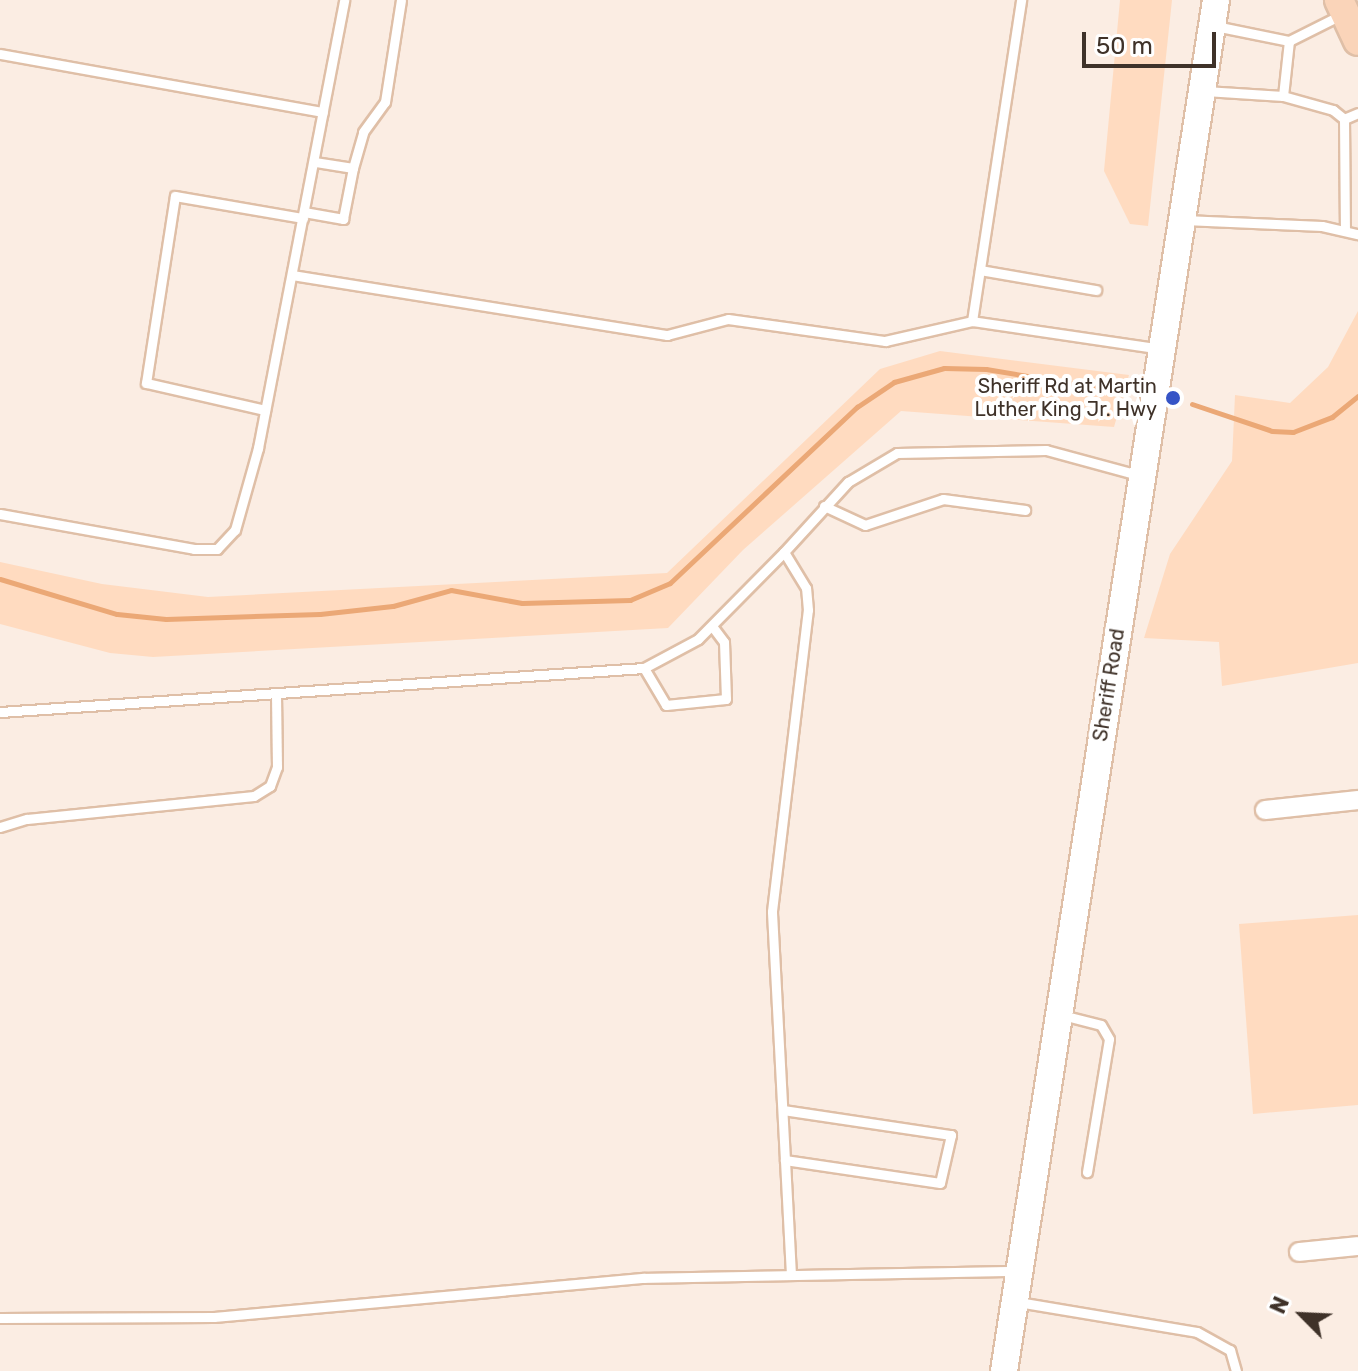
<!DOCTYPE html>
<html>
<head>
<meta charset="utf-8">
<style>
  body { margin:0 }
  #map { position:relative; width:1358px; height:1371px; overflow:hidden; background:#fbede3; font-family:Rubik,sans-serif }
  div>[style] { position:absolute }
  .green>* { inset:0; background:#ffdbc0 }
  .stream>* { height:5px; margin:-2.5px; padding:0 2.5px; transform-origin:2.5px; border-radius:2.5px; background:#eba876 }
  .roads { filter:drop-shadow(2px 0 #dfbfa7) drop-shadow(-2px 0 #dfbfa7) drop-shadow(0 2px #dfbfa7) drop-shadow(0 -2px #dfbfa7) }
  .lane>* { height:9px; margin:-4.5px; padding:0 4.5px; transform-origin:4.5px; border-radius:4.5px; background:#fff }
  .street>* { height:18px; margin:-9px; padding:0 9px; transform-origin:9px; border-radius:9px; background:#fff }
  .secondary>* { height:26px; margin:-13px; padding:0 13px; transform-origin:13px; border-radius:13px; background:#fff }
  .primary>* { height:28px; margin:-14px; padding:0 14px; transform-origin:14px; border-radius:14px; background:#fad4b9 }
  .dots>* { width:22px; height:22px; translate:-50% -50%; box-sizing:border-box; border:4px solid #fff; border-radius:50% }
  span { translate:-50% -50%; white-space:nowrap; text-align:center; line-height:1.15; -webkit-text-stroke:8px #fff; paint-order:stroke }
  .poi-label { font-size:20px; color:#3f3229 }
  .right { translate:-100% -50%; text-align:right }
  .street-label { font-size:20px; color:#3f3229 }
  .north { position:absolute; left:1262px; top:1275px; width:80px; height:80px; -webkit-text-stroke:6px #fff; paint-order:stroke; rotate:294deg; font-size:22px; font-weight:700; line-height:32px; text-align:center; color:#3f3229 }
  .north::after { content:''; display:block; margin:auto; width:28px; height:36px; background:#3f3229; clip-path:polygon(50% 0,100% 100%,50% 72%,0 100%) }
  .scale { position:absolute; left:1082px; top:32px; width:134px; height:36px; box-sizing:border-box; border:4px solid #3f3229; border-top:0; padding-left:10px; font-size:24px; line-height:28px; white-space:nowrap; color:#3f3229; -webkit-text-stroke:6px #fff; paint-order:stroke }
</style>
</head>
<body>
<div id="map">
  <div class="green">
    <i style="clip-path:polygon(1120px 0,1172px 0,1148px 226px,1130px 224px,1104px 171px)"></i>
    <i style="clip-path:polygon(1358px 311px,1358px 663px,1222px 686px,1219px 642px,1144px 638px,1170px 554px,1232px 461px,1235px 395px,1290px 403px,1328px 367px)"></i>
    <i style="clip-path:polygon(940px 351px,1129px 375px,1114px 427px,901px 411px,743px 550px,668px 628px,153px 657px,110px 653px,0 624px,0 562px,102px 584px,208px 597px,667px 573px,880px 369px)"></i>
    <i style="clip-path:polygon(1358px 915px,1358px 1105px,1253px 1114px,1239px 924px)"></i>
  </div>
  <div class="stream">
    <i style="left:1192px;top:404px;width:84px;rotate:18.6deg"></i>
    <i style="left:1272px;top:431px;width:21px;rotate:3deg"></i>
    <i style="left:1293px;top:432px;width:42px;rotate:-21deg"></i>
    <i style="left:1332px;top:417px;width:33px;rotate:-39deg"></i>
    <i style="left:0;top:579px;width:122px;rotate:16.7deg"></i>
    <i style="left:117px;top:614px;width:49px;rotate:5.8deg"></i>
    <i style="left:166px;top:619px;width:154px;rotate:-1.9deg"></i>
    <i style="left:320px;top:614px;width:73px;rotate:-6.3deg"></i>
    <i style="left:393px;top:606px;width:60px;rotate:-15.4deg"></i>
    <i style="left:451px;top:590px;width:72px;rotate:10.4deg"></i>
    <i style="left:522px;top:603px;width:108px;rotate:-1.6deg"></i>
    <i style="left:630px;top:600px;width:43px;rotate:-23deg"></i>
    <i style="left:670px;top:583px;width:257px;rotate:-43.3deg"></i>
    <i style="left:857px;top:407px;width:45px;rotate:-34deg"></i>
    <i style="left:894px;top:382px;width:52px;rotate:-15.6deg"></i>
    <i style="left:944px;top:368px;width:42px;rotate:1.4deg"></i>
    <i style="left:986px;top:369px;width:127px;rotate:9.5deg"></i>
  </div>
  <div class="roads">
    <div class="lane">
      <i style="left:1215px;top:26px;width:76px;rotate:11.5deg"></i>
      <i style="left:1289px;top:41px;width:58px;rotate:-26.6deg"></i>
      <i style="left:0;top:54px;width:328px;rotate:10.2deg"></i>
      <i style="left:1205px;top:91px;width:78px;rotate:3.7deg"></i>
      <i style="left:1283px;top:96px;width:52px;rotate:15.6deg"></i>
      <i style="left:1333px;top:110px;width:14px;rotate:39deg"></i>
      <i style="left:1344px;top:119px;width:15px;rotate:-23deg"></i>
      <i style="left:1283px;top:96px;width:55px;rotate:-83.8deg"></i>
      <i style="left:1344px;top:119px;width:112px;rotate:89.5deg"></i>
      <i style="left:353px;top:168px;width:37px;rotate:-74deg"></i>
      <i style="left:363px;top:132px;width:37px;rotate:-54deg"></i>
      <i style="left:385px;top:102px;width:103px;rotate:-81.1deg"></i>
      <i style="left:304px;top:212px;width:40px;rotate:10deg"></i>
      <i style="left:343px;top:219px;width:52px;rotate:-78.9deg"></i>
      <i style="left:353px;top:168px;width:39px;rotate:-171deg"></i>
      <i style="left:1184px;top:220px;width:138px;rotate:2.5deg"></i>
      <i style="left:1322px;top:226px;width:37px;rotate:13deg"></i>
      <i style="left:980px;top:270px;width:118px;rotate:9.8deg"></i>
      <i style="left:292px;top:275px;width:380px;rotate:9.1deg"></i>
      <i style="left:667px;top:335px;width:63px;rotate:-14.7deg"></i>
      <i style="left:728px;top:319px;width:159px;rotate:8deg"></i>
      <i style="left:885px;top:341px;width:89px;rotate:-12.9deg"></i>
      <i style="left:972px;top:321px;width:191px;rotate:8.4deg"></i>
      <i style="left:972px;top:321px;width:325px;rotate:-81.3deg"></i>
      <i style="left:265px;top:410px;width:122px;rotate:-167.2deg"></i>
      <i style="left:146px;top:383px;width:189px;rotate:-81.2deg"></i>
      <i style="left:175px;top:196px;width:130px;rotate:9.8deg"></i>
      <i style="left:824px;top:506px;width:45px;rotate:24.9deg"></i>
      <i style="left:865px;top:525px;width:82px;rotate:-18.4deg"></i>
      <i style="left:943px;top:499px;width:83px;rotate:7.6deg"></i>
      <i style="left:0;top:514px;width:197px;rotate:10.2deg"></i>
      <i style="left:194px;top:549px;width:23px"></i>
      <i style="left:217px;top:549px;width:26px;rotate:-47deg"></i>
      <i style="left:235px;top:530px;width:85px;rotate:-74.3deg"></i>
      <i style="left:258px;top:448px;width:456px;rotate:-79.1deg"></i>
      <i style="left:644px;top:668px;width:43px;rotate:59.3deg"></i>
      <i style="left:666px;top:705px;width:60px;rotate:-5.7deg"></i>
      <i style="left:726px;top:699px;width:57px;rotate:-92deg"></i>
      <i style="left:724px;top:642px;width:20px;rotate:-127deg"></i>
      <i style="left:0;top:712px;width:646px;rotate:-3.91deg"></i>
      <i style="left:644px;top:668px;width:61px;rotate:-28.2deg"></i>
      <i style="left:698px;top:639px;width:122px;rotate:-45.3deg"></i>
      <i style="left:0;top:827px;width:28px;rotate:-17deg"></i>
      <i style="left:27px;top:819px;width:228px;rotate:-5.8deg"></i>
      <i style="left:254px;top:796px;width:19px;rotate:-32deg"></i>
      <i style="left:270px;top:786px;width:20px;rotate:-70deg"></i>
      <i style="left:277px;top:767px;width:71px;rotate:-90.8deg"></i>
      <i style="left:1062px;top:1015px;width:40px;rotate:14.4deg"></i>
      <i style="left:1101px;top:1025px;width:16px;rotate:60deg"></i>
      <i style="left:1109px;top:1039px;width:135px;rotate:99.4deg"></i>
      <i style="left:783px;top:1110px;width:170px;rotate:8.5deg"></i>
      <i style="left:951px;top:1135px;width:49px;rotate:102.9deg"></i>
      <i style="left:940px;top:1183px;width:157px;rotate:-171.6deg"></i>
      <i style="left:791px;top:1275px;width:364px;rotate:-93deg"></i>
      <i style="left:772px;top:911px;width:303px;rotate:-83.2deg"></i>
      <i style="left:808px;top:610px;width:22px;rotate:-95deg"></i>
      <i style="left:806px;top:588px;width:42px;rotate:-121.4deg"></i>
      <i style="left:784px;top:552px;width:95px;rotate:-47.6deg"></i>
      <i style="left:848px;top:482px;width:57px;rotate:-30.6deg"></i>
      <i style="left:897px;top:453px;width:149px;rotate:-1.2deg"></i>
      <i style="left:1046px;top:450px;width:95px;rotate:15.2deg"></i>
      <i style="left:1018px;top:1302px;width:181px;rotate:9.5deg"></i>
      <i style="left:1197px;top:1332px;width:38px;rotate:29deg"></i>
      <i style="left:1230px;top:1350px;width:22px;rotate:74deg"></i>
      <i style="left:0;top:1318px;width:214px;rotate:-0.3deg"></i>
      <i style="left:214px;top:1317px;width:432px;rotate:-5.2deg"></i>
      <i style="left:644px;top:1278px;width:372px;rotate:-1.1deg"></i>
    </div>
    <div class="street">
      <i style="left:1265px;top:810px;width:94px;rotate:-6.1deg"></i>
      <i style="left:1299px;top:1252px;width:59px;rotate:-5.8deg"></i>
    </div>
    <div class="secondary">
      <i style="left:1004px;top:1371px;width:1387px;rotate:-81.21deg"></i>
    </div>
    <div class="primary">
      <i style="left:1339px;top:0;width:45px;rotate:65.1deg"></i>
    </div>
  </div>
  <div class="dots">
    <i style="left:1173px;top:398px;background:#3654c6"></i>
  </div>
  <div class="poi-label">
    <span class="right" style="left:1157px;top:398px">Sheriff Rd at Martin<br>Luther King Jr. Hwy</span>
  </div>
  <div class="street-label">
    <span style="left:1109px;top:685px;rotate:-81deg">Sheriff Road</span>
  </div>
  <div class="north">N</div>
  <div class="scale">50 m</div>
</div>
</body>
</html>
